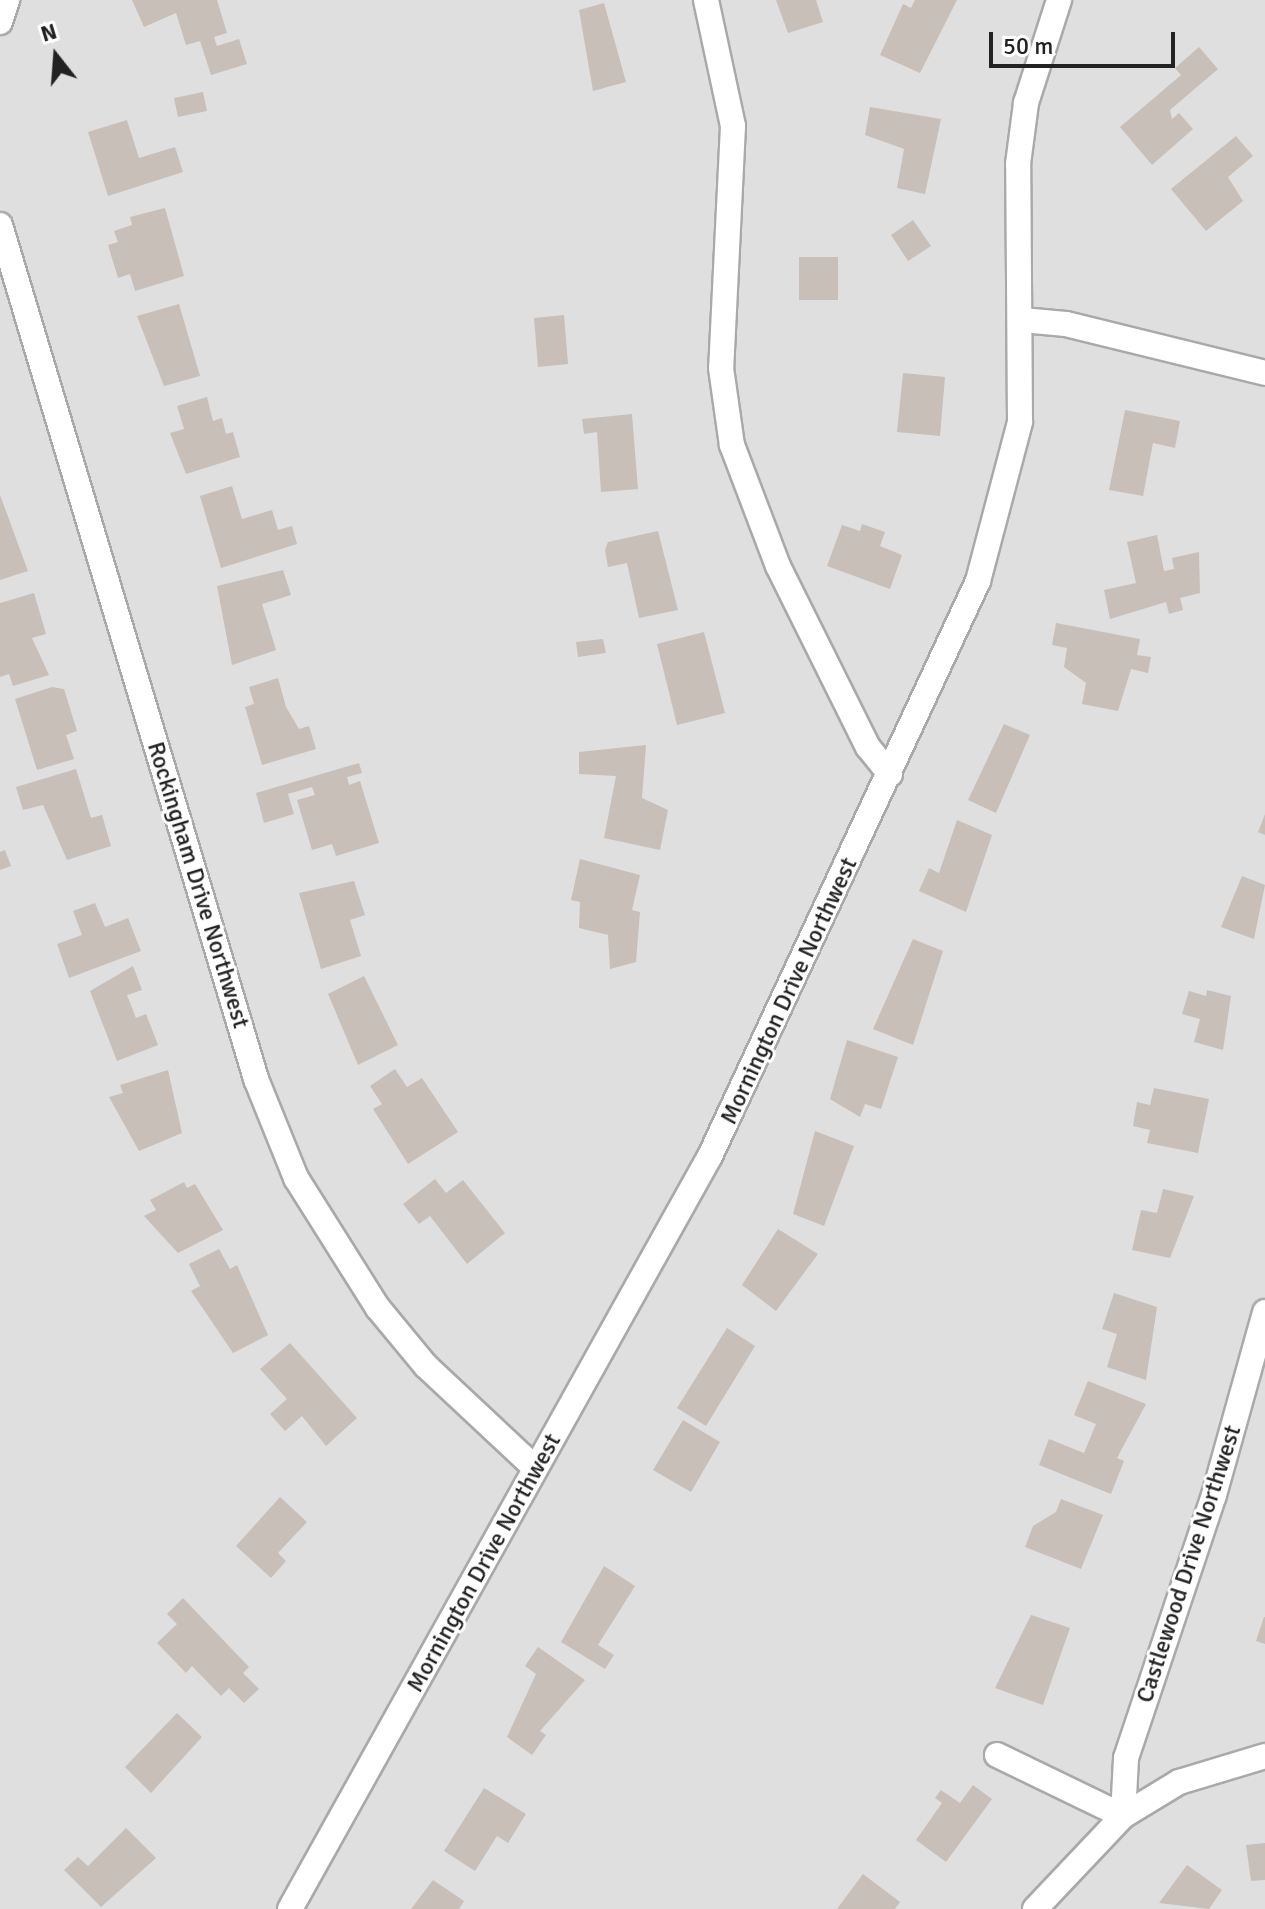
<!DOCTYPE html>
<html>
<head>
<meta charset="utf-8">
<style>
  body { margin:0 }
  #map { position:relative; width:1265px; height:1909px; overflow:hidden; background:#f2efe9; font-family:Signika,sans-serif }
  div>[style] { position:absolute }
  .residential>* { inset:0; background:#e0dfdf }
  .building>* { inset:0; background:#c7bfb8 }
  .roads { filter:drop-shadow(2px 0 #a9a9a9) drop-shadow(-2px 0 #a9a9a9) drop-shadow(0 2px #a9a9a9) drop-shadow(0 -2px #a9a9a9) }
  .minor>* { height:24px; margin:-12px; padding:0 12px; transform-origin:12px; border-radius:12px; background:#fff }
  span { translate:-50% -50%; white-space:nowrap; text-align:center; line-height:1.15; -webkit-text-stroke:6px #fff; paint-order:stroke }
  .street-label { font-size:24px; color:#222 }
  .north { position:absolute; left:16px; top:16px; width:80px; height:80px; -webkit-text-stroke:6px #fff; paint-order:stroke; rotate:343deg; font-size:22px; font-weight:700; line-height:32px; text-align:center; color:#222 }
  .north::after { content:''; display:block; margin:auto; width:28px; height:36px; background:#222; clip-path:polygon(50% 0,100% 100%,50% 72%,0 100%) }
  .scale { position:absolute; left:989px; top:32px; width:186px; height:36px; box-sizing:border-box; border:4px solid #222; border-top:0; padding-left:10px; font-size:24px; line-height:28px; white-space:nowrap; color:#222; -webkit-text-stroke:6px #fff; paint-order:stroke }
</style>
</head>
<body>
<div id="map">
  <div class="residential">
    <i style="clip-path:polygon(0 0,1265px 0,1265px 1909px,0 1909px)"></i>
  </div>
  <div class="building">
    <i style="clip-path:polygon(132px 0,217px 0,227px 33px,214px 37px,217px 46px,239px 39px,247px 64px,211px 75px,200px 41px,186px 45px,176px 13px,144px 27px)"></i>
    <i style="clip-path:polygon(776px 0,816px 0,823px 22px,788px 33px)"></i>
    <i style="clip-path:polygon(915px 0,957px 0,920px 73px,880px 55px,903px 4px,911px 8px)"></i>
    <i style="clip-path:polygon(604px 3px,626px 82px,593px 91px,579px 10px)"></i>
    <i style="clip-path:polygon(1199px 47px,1218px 69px,1170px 110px,1172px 119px,1179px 113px,1193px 129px,1152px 165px,1120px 127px,1181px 75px,1175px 68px)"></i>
    <i style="clip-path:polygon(203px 92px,207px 111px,178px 117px,174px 98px)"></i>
    <i style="clip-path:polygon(870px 107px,941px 119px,925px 194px,897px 188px,904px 149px,865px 135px)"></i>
    <i style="clip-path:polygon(127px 120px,139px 158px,175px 147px,183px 172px,108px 196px,88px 132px)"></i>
    <i style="clip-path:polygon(1236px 136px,1253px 156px,1228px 177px,1243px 201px,1206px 231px,1171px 189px)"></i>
    <i style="clip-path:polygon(165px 208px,184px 276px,135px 291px,130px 274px,118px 278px,108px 245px,118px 242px,114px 231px,132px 225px,130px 217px)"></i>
    <i style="clip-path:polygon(913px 220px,931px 246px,908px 261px,891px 235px)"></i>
    <i style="clip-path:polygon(799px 257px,838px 257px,838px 300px,799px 300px)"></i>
    <i style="clip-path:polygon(179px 304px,200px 376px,164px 386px,137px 316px)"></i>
    <i style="clip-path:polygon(564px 315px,568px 364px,538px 367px,534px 318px)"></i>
    <i style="clip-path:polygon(903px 373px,945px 377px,940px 436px,897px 432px)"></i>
    <i style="clip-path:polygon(207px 397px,213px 421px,222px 418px,226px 434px,233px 432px,240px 457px,186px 474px,170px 433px,184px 429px,177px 406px)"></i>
    <i style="clip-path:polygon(1125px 410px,1180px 421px,1175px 448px,1153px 443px,1143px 496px,1109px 490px)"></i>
    <i style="clip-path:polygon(632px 414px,638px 489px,601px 492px,597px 432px,584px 434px,582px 419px)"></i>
    <i style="clip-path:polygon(232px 486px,242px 519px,272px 510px,278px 530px,292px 526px,297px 544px,221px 568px,200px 496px)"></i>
    <i style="clip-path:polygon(0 495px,28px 571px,0 580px)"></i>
    <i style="clip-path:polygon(862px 524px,885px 532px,880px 546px,902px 555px,890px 589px,827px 566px,842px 525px,860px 531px)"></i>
    <i style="clip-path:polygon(658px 531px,678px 610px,639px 618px,627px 563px,608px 567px,605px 550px,608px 542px)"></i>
    <i style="clip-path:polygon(1157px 535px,1164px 571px,1174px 569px,1172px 558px,1199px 552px,1200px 593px,1180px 598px,1183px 610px,1169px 614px,1166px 602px,1110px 619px,1104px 590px,1136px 583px,1127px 542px)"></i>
    <i style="clip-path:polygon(283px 570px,291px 595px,262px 604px,276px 650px,232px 665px,217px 586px)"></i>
    <i style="clip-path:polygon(34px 593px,46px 634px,32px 638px,49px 675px,13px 686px,9px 674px,0 677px,0 603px)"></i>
    <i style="clip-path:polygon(1056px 623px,1140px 639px,1137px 655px,1151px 657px,1148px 673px,1131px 669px,1118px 711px,1082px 704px,1086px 683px,1064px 667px,1067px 648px,1052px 645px)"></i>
    <i style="clip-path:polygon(704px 632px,725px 713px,677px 725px,657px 644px)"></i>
    <i style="clip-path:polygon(603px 639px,606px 653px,578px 657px,576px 642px)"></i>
    <i style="clip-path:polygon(278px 678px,286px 707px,299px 729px,309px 726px,316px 749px,262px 765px,245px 707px,254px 704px,249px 687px)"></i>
    <i style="clip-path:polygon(52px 687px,64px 689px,77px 731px,66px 735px,74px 759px,37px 770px,15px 699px)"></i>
    <i style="clip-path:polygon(1004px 724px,1030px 735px,996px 813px,968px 800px)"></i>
    <i style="clip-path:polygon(646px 745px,642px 798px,668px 810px,660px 850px,604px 838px,616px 776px,579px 774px,579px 752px)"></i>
    <i style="clip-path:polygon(359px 763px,362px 773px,347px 777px,349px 785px,360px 781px,379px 843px,336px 856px,332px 844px,312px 850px,297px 800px,315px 795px,312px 787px,288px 794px,294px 814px,264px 823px,256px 793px)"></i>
    <i style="clip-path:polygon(76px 769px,91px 818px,102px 815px,111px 846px,67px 860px,43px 805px,23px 810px,16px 787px)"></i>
    <i style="clip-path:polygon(1265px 814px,1265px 835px,1258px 832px)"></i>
    <i style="clip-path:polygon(957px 820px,992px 835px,966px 912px,919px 891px,929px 868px,939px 873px)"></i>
    <i style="clip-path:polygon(5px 850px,11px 866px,0 870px,0 852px)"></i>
    <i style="clip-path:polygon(580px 859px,640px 875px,632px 910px,640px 912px,636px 962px,610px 969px,608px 935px,579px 928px,580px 902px,571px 900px)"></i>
    <i style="clip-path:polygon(1242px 876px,1265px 885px,1254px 939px,1221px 927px)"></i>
    <i style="clip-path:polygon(354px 881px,365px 915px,350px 920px,361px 956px,321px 969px,299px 893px)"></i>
    <i style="clip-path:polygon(95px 903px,105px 927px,128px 918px,141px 951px,69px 978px,57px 944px,82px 935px,73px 911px)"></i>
    <i style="clip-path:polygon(913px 939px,943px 951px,913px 1045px,873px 1029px)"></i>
    <i style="clip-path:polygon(133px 966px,142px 990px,127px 995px,136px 1018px,146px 1014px,158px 1045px,117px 1061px,90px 991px)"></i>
    <i style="clip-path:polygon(364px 976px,398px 1045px,358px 1065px,328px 994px)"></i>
    <i style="clip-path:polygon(1207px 990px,1231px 996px,1223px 1050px,1194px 1042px,1200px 1019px,1182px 1014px,1189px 991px,1206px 996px)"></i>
    <i style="clip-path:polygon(847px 1040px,898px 1057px,881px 1109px,865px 1104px,860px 1117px,830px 1099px)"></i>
    <i style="clip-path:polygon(395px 1069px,407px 1087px,422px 1078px,458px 1132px,408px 1164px,373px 1109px,382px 1104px,370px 1086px)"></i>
    <i style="clip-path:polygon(168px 1070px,182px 1133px,139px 1151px,109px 1097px,123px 1093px,120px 1085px)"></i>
    <i style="clip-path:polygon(1154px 1088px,1209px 1099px,1198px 1153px,1147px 1143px,1150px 1130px,1133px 1126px,1137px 1102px,1150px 1105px)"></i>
    <i style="clip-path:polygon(815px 1131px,854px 1146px,824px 1226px,793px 1214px)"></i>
    <i style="clip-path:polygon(435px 1179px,446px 1193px,463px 1180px,505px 1233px,467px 1264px,430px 1216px,419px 1224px,403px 1204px)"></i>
    <i style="clip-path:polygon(184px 1182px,187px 1188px,195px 1184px,223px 1230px,178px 1253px,144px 1216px,156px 1210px,150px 1200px)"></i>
    <i style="clip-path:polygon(1163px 1189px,1194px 1196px,1170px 1258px,1132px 1250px,1141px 1210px,1157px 1213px)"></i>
    <i style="clip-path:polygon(778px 1229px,818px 1254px,776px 1311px,742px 1285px)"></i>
    <i style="clip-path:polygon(219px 1249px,230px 1269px,237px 1265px,268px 1335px,233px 1353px,191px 1291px,200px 1286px,189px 1264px)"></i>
    <i style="clip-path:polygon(1114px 1293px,1157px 1307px,1146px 1380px,1107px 1367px,1117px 1334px,1102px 1329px)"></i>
    <i style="clip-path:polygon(727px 1328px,755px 1346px,706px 1426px,677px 1408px)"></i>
    <i style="clip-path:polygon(290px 1343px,357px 1418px,326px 1446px,302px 1416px,285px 1431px,270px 1414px,287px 1399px,260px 1369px)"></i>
    <i style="clip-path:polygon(1088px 1381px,1146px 1404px,1117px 1458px,1124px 1461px,1111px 1494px,1039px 1465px,1049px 1439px,1084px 1453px,1096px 1424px,1074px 1415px)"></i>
    <i style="clip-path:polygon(683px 1420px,720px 1442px,691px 1492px,653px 1470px)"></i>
    <i style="clip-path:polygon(280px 1497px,307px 1522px,278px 1553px,286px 1561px,271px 1578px,236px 1546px)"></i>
    <i style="clip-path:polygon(1061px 1499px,1103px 1515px,1081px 1569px,1025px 1547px,1033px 1526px,1056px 1512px)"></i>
    <i style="clip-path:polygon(604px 1566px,635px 1586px,598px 1645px,614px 1655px,605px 1669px,561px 1642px)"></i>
    <i style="clip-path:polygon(183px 1598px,249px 1667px,243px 1673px,259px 1689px,244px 1703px,229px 1688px,221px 1696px,192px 1666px,186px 1673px,157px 1643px,177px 1624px,167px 1614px)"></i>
    <i style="clip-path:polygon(1031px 1615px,1070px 1628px,1043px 1705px,995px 1688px)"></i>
    <i style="clip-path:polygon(1264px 1617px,1265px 1617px,1265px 1644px,1256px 1641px)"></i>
    <i style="clip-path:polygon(538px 1647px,585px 1680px,540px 1731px,546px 1735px,532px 1755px,507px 1737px,536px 1674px,525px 1666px)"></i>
    <i style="clip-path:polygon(177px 1713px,202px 1737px,151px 1793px,125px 1767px)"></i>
    <i style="clip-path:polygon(973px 1785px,992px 1799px,946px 1862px,916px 1840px,942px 1803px,935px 1798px,941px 1790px,960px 1803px)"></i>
    <i style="clip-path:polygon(484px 1788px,526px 1814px,508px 1843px,497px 1836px,475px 1871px,444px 1851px)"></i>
    <i style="clip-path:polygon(126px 1828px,156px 1858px,101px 1907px,64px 1870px,78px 1857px,88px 1866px)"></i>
    <i style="clip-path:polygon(1265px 1843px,1265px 1880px,1251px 1881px,1246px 1845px)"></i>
    <i style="clip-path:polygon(1187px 1865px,1222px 1890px,1209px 1909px,1159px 1903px)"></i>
    <i style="clip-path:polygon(863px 1874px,900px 1902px,895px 1909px,837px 1909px)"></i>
    <i style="clip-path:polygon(433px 1880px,464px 1901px,459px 1909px,411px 1909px)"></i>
  </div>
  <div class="roads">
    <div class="minor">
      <i style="left:706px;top:0;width:129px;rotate:77.9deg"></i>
      <i style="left:733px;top:126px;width:242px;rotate:92.8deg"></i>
      <i style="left:721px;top:368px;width:78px;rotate:81.9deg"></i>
      <i style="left:732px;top:445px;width:129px;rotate:69.2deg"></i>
      <i style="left:778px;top:566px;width:202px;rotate:63.6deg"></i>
      <i style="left:868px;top:747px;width:35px;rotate:51deg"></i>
      <i style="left:0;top:22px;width:23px;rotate:-72deg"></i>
      <i style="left:0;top:225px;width:892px;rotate:73.31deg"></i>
      <i style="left:256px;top:1079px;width:107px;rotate:68deg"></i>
      <i style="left:296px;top:1178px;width:154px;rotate:57.8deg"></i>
      <i style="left:378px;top:1308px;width:75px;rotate:50.4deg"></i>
      <i style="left:426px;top:1366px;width:149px;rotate:43.1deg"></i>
      <i style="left:1022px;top:320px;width:44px;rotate:5.2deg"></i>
      <i style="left:1066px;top:324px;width:205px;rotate:13.8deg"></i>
      <i style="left:997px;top:1755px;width:140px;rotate:25.8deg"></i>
      <i style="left:1123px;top:1816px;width:58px;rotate:-87deg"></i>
      <i style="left:1126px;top:1758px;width:277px;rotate:-71.5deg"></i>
      <i style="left:1214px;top:1495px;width:190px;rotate:-74.4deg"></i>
      <i style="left:290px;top:1909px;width:862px;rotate:-60.85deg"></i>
      <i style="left:710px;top:1156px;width:634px;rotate:-65.01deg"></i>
      <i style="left:978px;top:581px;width:164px;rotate:-75.2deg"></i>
      <i style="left:1020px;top:422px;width:258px;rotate:-90.4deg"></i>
      <i style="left:1018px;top:164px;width:62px;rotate:-82.5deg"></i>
      <i style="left:1026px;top:103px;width:108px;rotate:-72.2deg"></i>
      <i style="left:1035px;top:1909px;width:128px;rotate:-46.6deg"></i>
      <i style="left:1123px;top:1816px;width:66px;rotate:-31.3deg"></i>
      <i style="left:1179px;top:1782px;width:90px;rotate:-16.8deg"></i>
    </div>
  </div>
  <div class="street-label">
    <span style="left:198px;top:885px;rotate:73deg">Rockingham Drive Northwest</span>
    <span style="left:789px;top:991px;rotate:-65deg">Mornington Drive Northwest</span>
    <span style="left:484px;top:1563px;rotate:-61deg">Mornington Drive Northwest</span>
    <span style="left:1189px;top:1564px;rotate:-72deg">Castlewood Drive Northwest</span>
  </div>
  <div class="north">N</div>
  <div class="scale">50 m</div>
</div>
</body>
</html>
